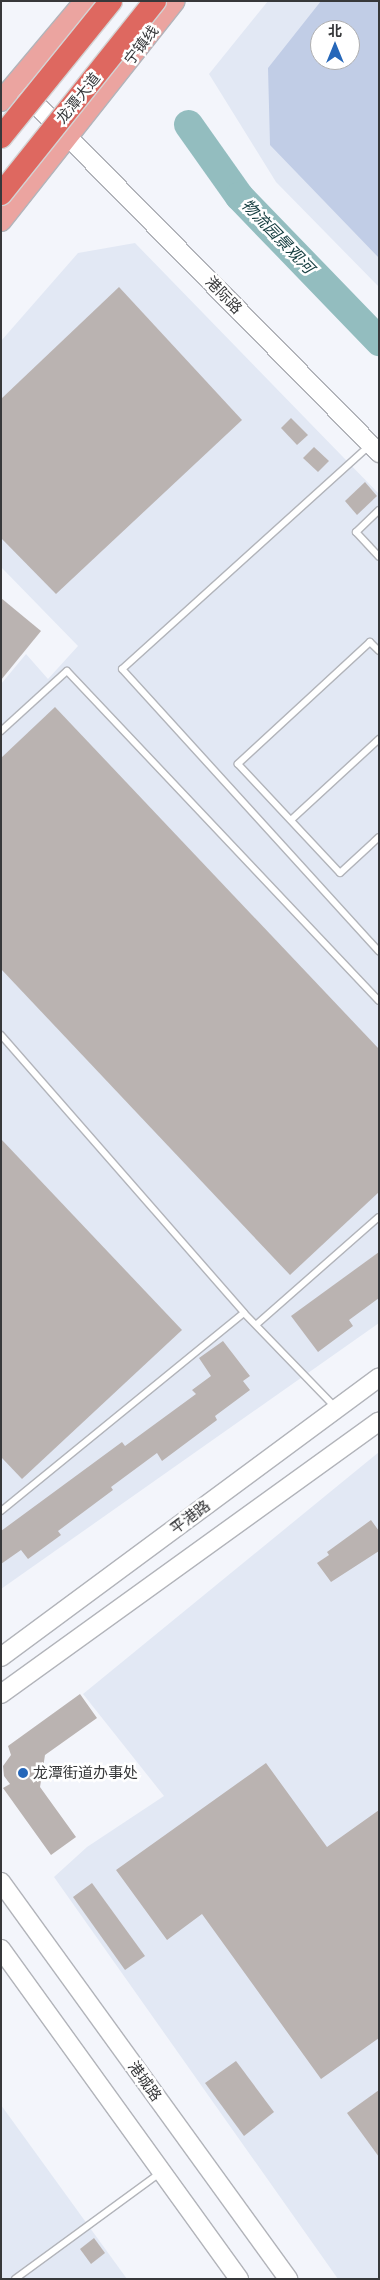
<!DOCTYPE html>
<html>
<head>
<meta charset="utf-8">
<style>
  body { margin:0 }
  #map { position:relative; width:380px; height:2280px; overflow:hidden; background:#f3f5fb; font-family:Manrope,"Noto Sans SC",sans-serif }
  div>[style] { position:absolute }
  .built>* { inset:0; background:#e2e8f4 }
  .green>* { inset:0; background:#c1cde6 }
  .river>* { height:29px; margin:-14.5px; padding:0 14.5px; transform-origin:14.5px; border-radius:14.5px; background:#93bdbf }
  .building>* { inset:0; background:#bab3b1 }
  .roads { filter:drop-shadow(1px 0 #b2b4ba) drop-shadow(-1px 0 #b2b4ba) drop-shadow(0 1px #b2b4ba) drop-shadow(0 -1px #b2b4ba) }
  .lane>* { height:6px; margin:-3px; padding:0 3px; transform-origin:3px; border-radius:3px; background:#fff }
  .secondary>* { height:18px; margin:-9px; padding:0 9px; transform-origin:9px; border-radius:9px; background:#fff }
  .primary>* { height:20px; margin:-10px; padding:0 10px; transform-origin:10px; border-radius:10px; background:#eba4a0 }
  .bridges { filter:drop-shadow(1px 0 #d3d3d4) drop-shadow(-1px 0 #d3d3d4) drop-shadow(0 1px #d3d3d4) drop-shadow(0 -1px #d3d3d4) }
  .highway-bridge>* { height:22px; margin:-11px; padding:0 11px; transform-origin:11px; border-radius:11px; background:#de6860 }
  .dots>* { width:14px; height:14px; translate:-50% -50%; box-sizing:border-box; border:2px solid #fff; border-radius:50% }
  span { translate:-50% -50%; white-space:nowrap; text-align:center; line-height:1.15; -webkit-text-stroke:5px #fff; paint-order:stroke }
  .street-label { font-size:15px; color:#37383a }
  .poi-label { font-size:15px; color:#37383a }
  .left { translate:0 -50%; text-align:left }
  .water-label { font-size:16px; color:#123b3d; font-style:italic }
  .frame { position:absolute; inset:0; border:2px solid #37383a; pointer-events:none }
  .north { position:absolute; left:310px; top:20px; width:50px; height:50px; box-sizing:border-box; background:#fff; border:1px solid #afafb0; border-radius:50%; rotate:0deg; font-size:14px; font-weight:700; line-height:20px; text-align:center; color:#37383a }
  .north::after { content:''; display:block; margin:auto; width:18px; height:22px; background:#2667b9; clip-path:polygon(50% 0,100% 100%,50% 72%,0 100%) }
</style>
</head>
<body>
<div id="map">
  <div class="built">
    <i style="clip-path:polygon(evenodd,268px 1px,379px 1px,379px 287px,276px 182px,209px 74px,268px 1px,320px 30px,350px 30px,350px 60px,320px 60px,320px 30px)"></i>
    <i style="clip-path:polygon(135px 243px,379px 494px,379px 1323px,1px 1589px,1px 684px,26px 654px,48px 679px,78px 646px,1px 567px,1px 341px,78px 253px)"></i>
    <i style="clip-path:polygon(379px 1452px,379px 2279px,338px 2279px,54px 1877px,87px 1847px,164px 1796px,83px 1694px)"></i>
    <i style="clip-path:polygon(1px 2105px,127px 2279px,1px 2279px)"></i>
  </div>
  <div class="green">
    <i style="clip-path:polygon(evenodd,321px 1px,379px 1px,379px 258px,270px 145px,268px 68px,321px 1px,320px 30px,350px 30px,350px 60px,320px 60px,320px 30px)"></i>
  </div>
  <div class="river">
    <i style="left:188px;top:124px;width:88px;rotate:54.7deg"></i>
    <i style="left:239px;top:196px;width:202px;rotate:46deg"></i>
  </div>
  <div class="building">
    <i style="clip-path:polygon(119px 287px,242px 420px,56px 594px,1px 538px,1px 399px)"></i>
    <i style="clip-path:polygon(291px 418px,308px 435px,297px 445px,281px 428px)"></i>
    <i style="clip-path:polygon(314px 447px,329px 461px,318px 472px,303px 458px)"></i>
    <i style="clip-path:polygon(365px 482px,377px 496px,357px 515px,345px 501px)"></i>
    <i style="clip-path:polygon(1px 598px,41px 631px,1px 680px)"></i>
    <i style="clip-path:polygon(55px 707px,379px 1049px,379px 1192px,290px 1275px,1px 969px,1px 758px)"></i>
    <i style="clip-path:polygon(1px 1139px,182px 1330px,22px 1479px,1px 1457px)"></i>
    <i style="clip-path:polygon(379px 1252px,379px 1298px,349px 1320px,353px 1326px,318px 1352px,291px 1316px)"></i>
    <i style="clip-path:polygon(223px 1341px,250px 1376px,243px 1381px,250px 1390px,215px 1416px,217px 1420px,162px 1461px,157px 1453px,111px 1487px,113px 1490px,58px 1531px,61px 1535px,28px 1559px,21px 1550px,1px 1564px,1px 1531px,122px 1442px,125px 1446px,196px 1394px,192px 1390px,211px 1376px,199px 1358px)"></i>
    <i style="clip-path:polygon(371px 1520px,379px 1531px,379px 1551px,331px 1582px,317px 1563px,329px 1555px,327px 1552px)"></i>
    <i style="clip-path:polygon(80px 1694px,97px 1718px,45px 1755px,40px 1787px,76px 1837px,51px 1855px,3px 1788px,10px 1784px,4px 1776px,3px 1766px,11px 1755px,8px 1746px)"></i>
    <i style="clip-path:polygon(266px 1763px,327px 1847px,379px 1810px,379px 2038px,321px 2079px,202px 1914px,167px 1940px,116px 1870px)"></i>
    <i style="clip-path:polygon(92px 1883px,145px 1956px,125px 1970px,73px 1897px)"></i>
    <i style="clip-path:polygon(236px 2061px,274px 2112px,244px 2136px,205px 2083px)"></i>
    <i style="clip-path:polygon(379px 2090px,379px 2157px,347px 2113px)"></i>
    <i style="clip-path:polygon(94px 2238px,105px 2253px,91px 2264px,80px 2249px)"></i>
  </div>
  <div class="roads">
    <div class="lane">
      <i style="left:370px;top:445px;width:334px;rotate:137.9deg"></i>
      <i style="left:122px;top:669px;width:382px;rotate:47.7deg"></i>
      <i style="left:379px;top:510px;width:32px;rotate:136deg"></i>
      <i style="left:356px;top:532px;width:34px;rotate:47deg"></i>
      <i style="left:379px;top:651px;width:13px;rotate:-135deg"></i>
      <i style="left:370px;top:642px;width:180px;rotate:137.3deg"></i>
      <i style="left:238px;top:764px;width:149px;rotate:46.9deg"></i>
      <i style="left:340px;top:873px;width:53px;rotate:-42.7deg"></i>
      <i style="left:1px;top:731px;width:89px;rotate:-42.3deg"></i>
      <i style="left:67px;top:671px;width:454px;rotate:46.6deg"></i>
      <i style="left:291px;top:820px;width:120px;rotate:-42.6deg"></i>
      <i style="left:1px;top:1035px;width:369px;rotate:48.8deg"></i>
      <i style="left:244px;top:1313px;width:132px;rotate:45.9deg"></i>
      <i style="left:257px;top:1324px;width:162px;rotate:-41.3deg"></i>
      <i style="left:1px;top:1511px;width:313px;rotate:-39.2deg"></i>
      <i style="left:15px;top:2279px;width:181px;rotate:-36.2deg"></i>
    </div>
    <div class="secondary">
      <i style="left:16px;top:84px;width:518px;rotate:45.47deg"></i>
      <i style="left:1px;top:1657px;width:470px;rotate:-36.5deg"></i>
      <i style="left:1px;top:1694px;width:466px;rotate:-35.8deg"></i>
      <i style="left:1px;top:1882px;width:490px;rotate:54.1deg"></i>
      <i style="left:1px;top:1949px;width:407px;rotate:54.2deg"></i>
    </div>
    <div class="primary">
      <i style="left:1px;top:101px;width:131px;rotate:-50deg"></i>
      <i style="left:1px;top:221px;width:280px;rotate:-51.7deg"></i>
    </div>
  </div>
  <div class="bridges">
    <div class="highway-bridge">
      <i style="left:1px;top:137px;width:175px;rotate:-51deg"></i>
      <i style="left:1px;top:194px;width:247px;rotate:-51.4deg"></i>
    </div>
  </div>
  <div class="dots">
    <i style="left:23px;top:1773px;background:#2667b9"></i>
  </div>
  <div class="street-label">
    <span style="left:141px;top:45px;rotate:-52deg">宁镇线</span>
    <span style="left:78px;top:98px;rotate:-51deg">龙潭大道</span>
    <span style="left:224px;top:295px;rotate:46deg">港际路</span>
    <span style="left:190px;top:1517px;rotate:-37deg">平港路</span>
    <span style="left:145px;top:2081px;rotate:54deg">港城路</span>
  </div>
  <div class="poi-label">
    <span class="left" style="left:33px;top:1773px">龙潭街道办事处</span>
  </div>
  <div class="water-label">
    <span style="left:278px;top:236px;rotate:46deg">物流园景观河</span>
  </div>
  <div class="frame"></div>
  <div class="north">北</div>
</div>
</body>
</html>
